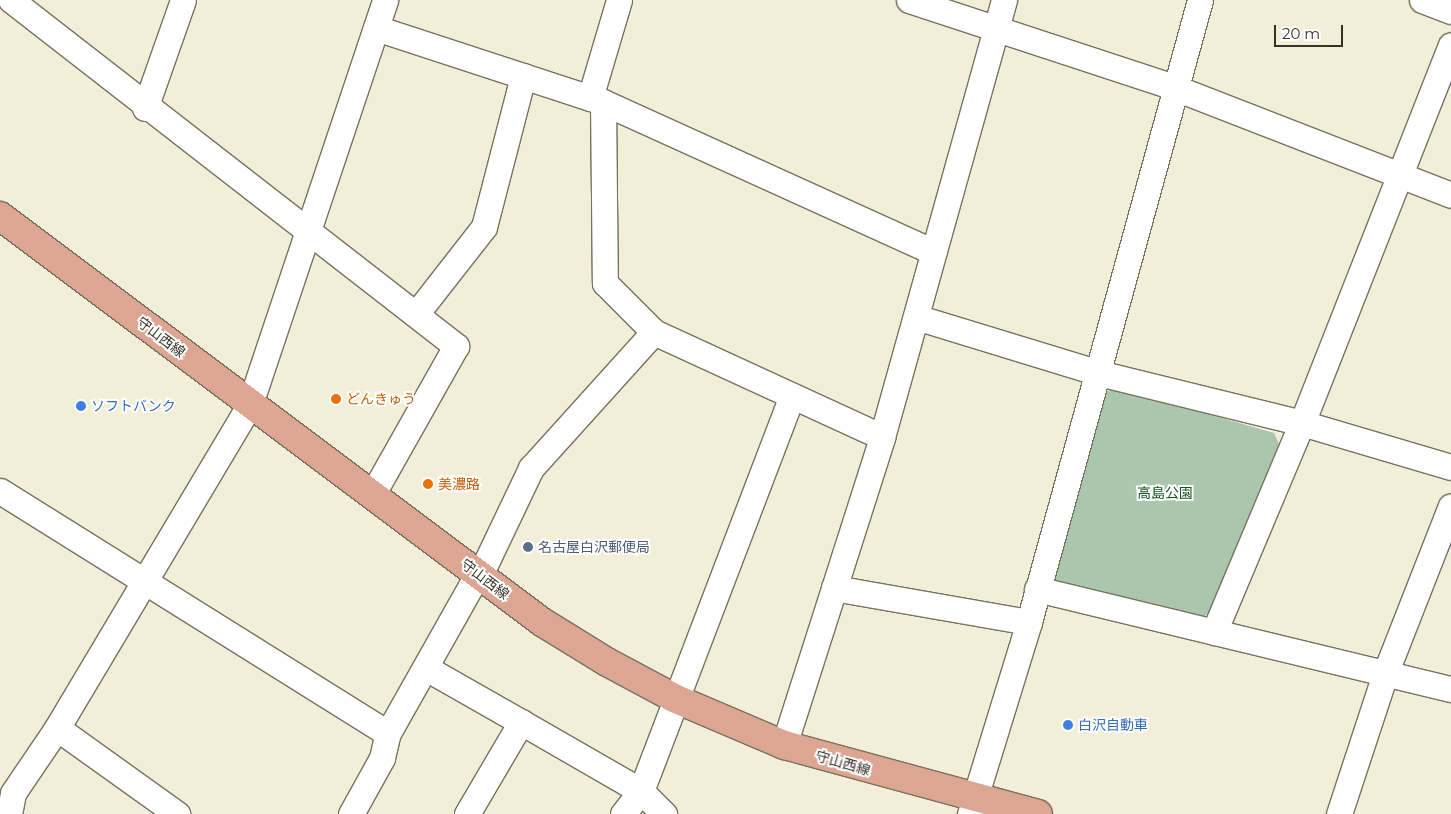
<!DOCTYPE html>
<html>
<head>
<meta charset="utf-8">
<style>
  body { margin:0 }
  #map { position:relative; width:1451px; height:814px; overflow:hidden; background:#f3eed8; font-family:Montserrat,"Noto Sans JP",sans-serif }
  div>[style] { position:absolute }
  .green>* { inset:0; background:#aac6ac }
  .roads { filter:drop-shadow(1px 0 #77725f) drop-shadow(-1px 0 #77725f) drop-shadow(0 1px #77725f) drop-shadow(0 -1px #77725f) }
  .minor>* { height:25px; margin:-12.5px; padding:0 12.5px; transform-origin:12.5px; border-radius:12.5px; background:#fff }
  .major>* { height:28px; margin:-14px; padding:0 14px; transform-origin:14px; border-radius:14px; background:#dda692 }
  .dots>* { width:14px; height:14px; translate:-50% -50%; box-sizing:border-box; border:2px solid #fff; border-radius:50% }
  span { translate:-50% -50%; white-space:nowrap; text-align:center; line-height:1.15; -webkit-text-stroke:4px #fff; paint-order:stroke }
  .street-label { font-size:14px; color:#343229 }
  .food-label { font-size:14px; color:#c56008 }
  .left { translate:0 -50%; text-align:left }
  .shop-label { font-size:14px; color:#366cbe }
  .park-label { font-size:14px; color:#145422 }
  .service-label { font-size:14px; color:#4e5e75 }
  .scale { position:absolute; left:1274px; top:25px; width:69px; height:22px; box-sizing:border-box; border:2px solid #343229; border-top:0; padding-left:6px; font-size:15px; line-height:18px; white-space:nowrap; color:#343229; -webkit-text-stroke:4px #fff; paint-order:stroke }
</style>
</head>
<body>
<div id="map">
  <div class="green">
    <i style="clip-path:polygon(1115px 387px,1274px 433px,1279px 444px,1211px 611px,1202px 618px,1056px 583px,1050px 573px,1103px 394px)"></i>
  </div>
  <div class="roads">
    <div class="minor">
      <i style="left:11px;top:0;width:564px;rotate:37.87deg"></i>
      <i style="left:456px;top:346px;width:171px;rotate:119.4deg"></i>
      <i style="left:909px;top:0;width:278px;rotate:18.2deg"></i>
      <i style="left:1173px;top:87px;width:298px;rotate:21.2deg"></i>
      <i style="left:1422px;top:0;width:31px;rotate:21deg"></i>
      <i style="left:376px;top:28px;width:239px;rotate:18.1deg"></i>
      <i style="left:603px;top:102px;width:363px;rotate:24.4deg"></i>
      <i style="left:590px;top:98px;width:102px;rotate:-73.5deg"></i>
      <i style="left:603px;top:102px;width:181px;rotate:89.4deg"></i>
      <i style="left:605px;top:283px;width:69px;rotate:45deg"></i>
      <i style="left:654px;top:332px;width:251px;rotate:24.7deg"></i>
      <i style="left:145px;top:108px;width:114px;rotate:-70.6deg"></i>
      <i style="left:416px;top:314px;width:110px;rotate:-52deg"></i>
      <i style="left:484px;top:227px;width:156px;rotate:-75.5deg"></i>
      <i style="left:916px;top:317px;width:191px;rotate:17deg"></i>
      <i style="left:1099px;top:373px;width:209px;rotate:13.8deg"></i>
      <i style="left:1302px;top:423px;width:155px;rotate:16.5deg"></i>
      <i style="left:0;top:491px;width:457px;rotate:32deg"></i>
      <i style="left:480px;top:575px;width:119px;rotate:-64.5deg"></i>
      <i style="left:531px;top:468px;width:183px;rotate:-47.9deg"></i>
      <i style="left:834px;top:588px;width:198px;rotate:9.9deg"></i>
      <i style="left:1037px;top:589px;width:426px;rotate:13.6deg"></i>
      <i style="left:1214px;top:632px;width:227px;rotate:-67.2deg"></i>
      <i style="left:1302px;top:423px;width:406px;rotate:-68.5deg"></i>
      <i style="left:426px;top:668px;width:109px;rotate:29.6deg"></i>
      <i style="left:57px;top:728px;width:148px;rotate:35.6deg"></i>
      <i style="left:784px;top:745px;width:323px;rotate:-72.3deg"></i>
      <i style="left:882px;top:437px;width:454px;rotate:-74.4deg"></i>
      <i style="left:9px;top:814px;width:21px;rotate:-79deg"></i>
      <i style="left:13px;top:793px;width:78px;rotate:-55.9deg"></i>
      <i style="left:57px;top:728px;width:377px;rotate:-59.2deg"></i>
      <i style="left:250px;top:404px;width:426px;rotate:-71.5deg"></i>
      <i style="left:351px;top:814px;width:64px;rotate:-61deg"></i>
      <i style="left:382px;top:758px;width:26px;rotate:-77deg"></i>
      <i style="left:388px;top:733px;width:184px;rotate:-60.6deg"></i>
      <i style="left:467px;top:814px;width:107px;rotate:-59.6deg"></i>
      <i style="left:521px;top:722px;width:138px;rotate:29.9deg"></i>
      <i style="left:641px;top:791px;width:33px;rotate:45deg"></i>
      <i style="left:623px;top:814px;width:29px;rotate:-52deg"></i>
      <i style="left:641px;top:791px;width:423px;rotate:-69.1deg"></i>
      <i style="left:970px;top:814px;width:201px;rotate:-72.9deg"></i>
      <i style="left:1029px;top:622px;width:645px;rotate:-74.63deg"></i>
      <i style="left:1339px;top:814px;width:147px;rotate:-71.8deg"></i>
      <i style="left:1385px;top:674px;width:180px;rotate:-68.6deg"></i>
    </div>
    <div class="major">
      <i style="left:0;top:216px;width:677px;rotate:36.84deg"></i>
      <i style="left:542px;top:622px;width:76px;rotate:31.6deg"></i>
      <i style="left:607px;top:662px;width:76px;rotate:28.2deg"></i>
      <i style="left:674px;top:698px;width:120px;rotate:23.1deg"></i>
      <i style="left:784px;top:745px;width:263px;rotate:15.2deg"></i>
    </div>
  </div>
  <div class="dots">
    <i style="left:336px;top:399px;background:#e8710a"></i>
    <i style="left:81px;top:406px;background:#3f7fe0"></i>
    <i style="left:428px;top:484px;background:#e8710a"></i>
    <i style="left:528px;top:547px;background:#5c6f8a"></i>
    <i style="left:1068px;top:725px;background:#3f7fe0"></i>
  </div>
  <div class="street-label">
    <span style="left:161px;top:337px;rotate:37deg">守山西線</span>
    <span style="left:485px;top:579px;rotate:37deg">守山西線</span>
    <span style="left:843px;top:763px;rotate:16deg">守山西線</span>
  </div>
  <div class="food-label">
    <span class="left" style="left:346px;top:399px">どんきゅう</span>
    <span class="left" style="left:438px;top:484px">美濃路</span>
  </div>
  <div class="shop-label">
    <span class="left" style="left:91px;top:406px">ソフトバンク</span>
    <span class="left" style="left:1078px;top:725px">白沢自動車</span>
  </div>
  <div class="park-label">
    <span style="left:1165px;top:493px">高島公園</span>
  </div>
  <div class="service-label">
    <span class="left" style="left:538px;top:547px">名古屋白沢郵便局</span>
  </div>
  <div class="scale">20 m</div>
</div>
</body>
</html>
